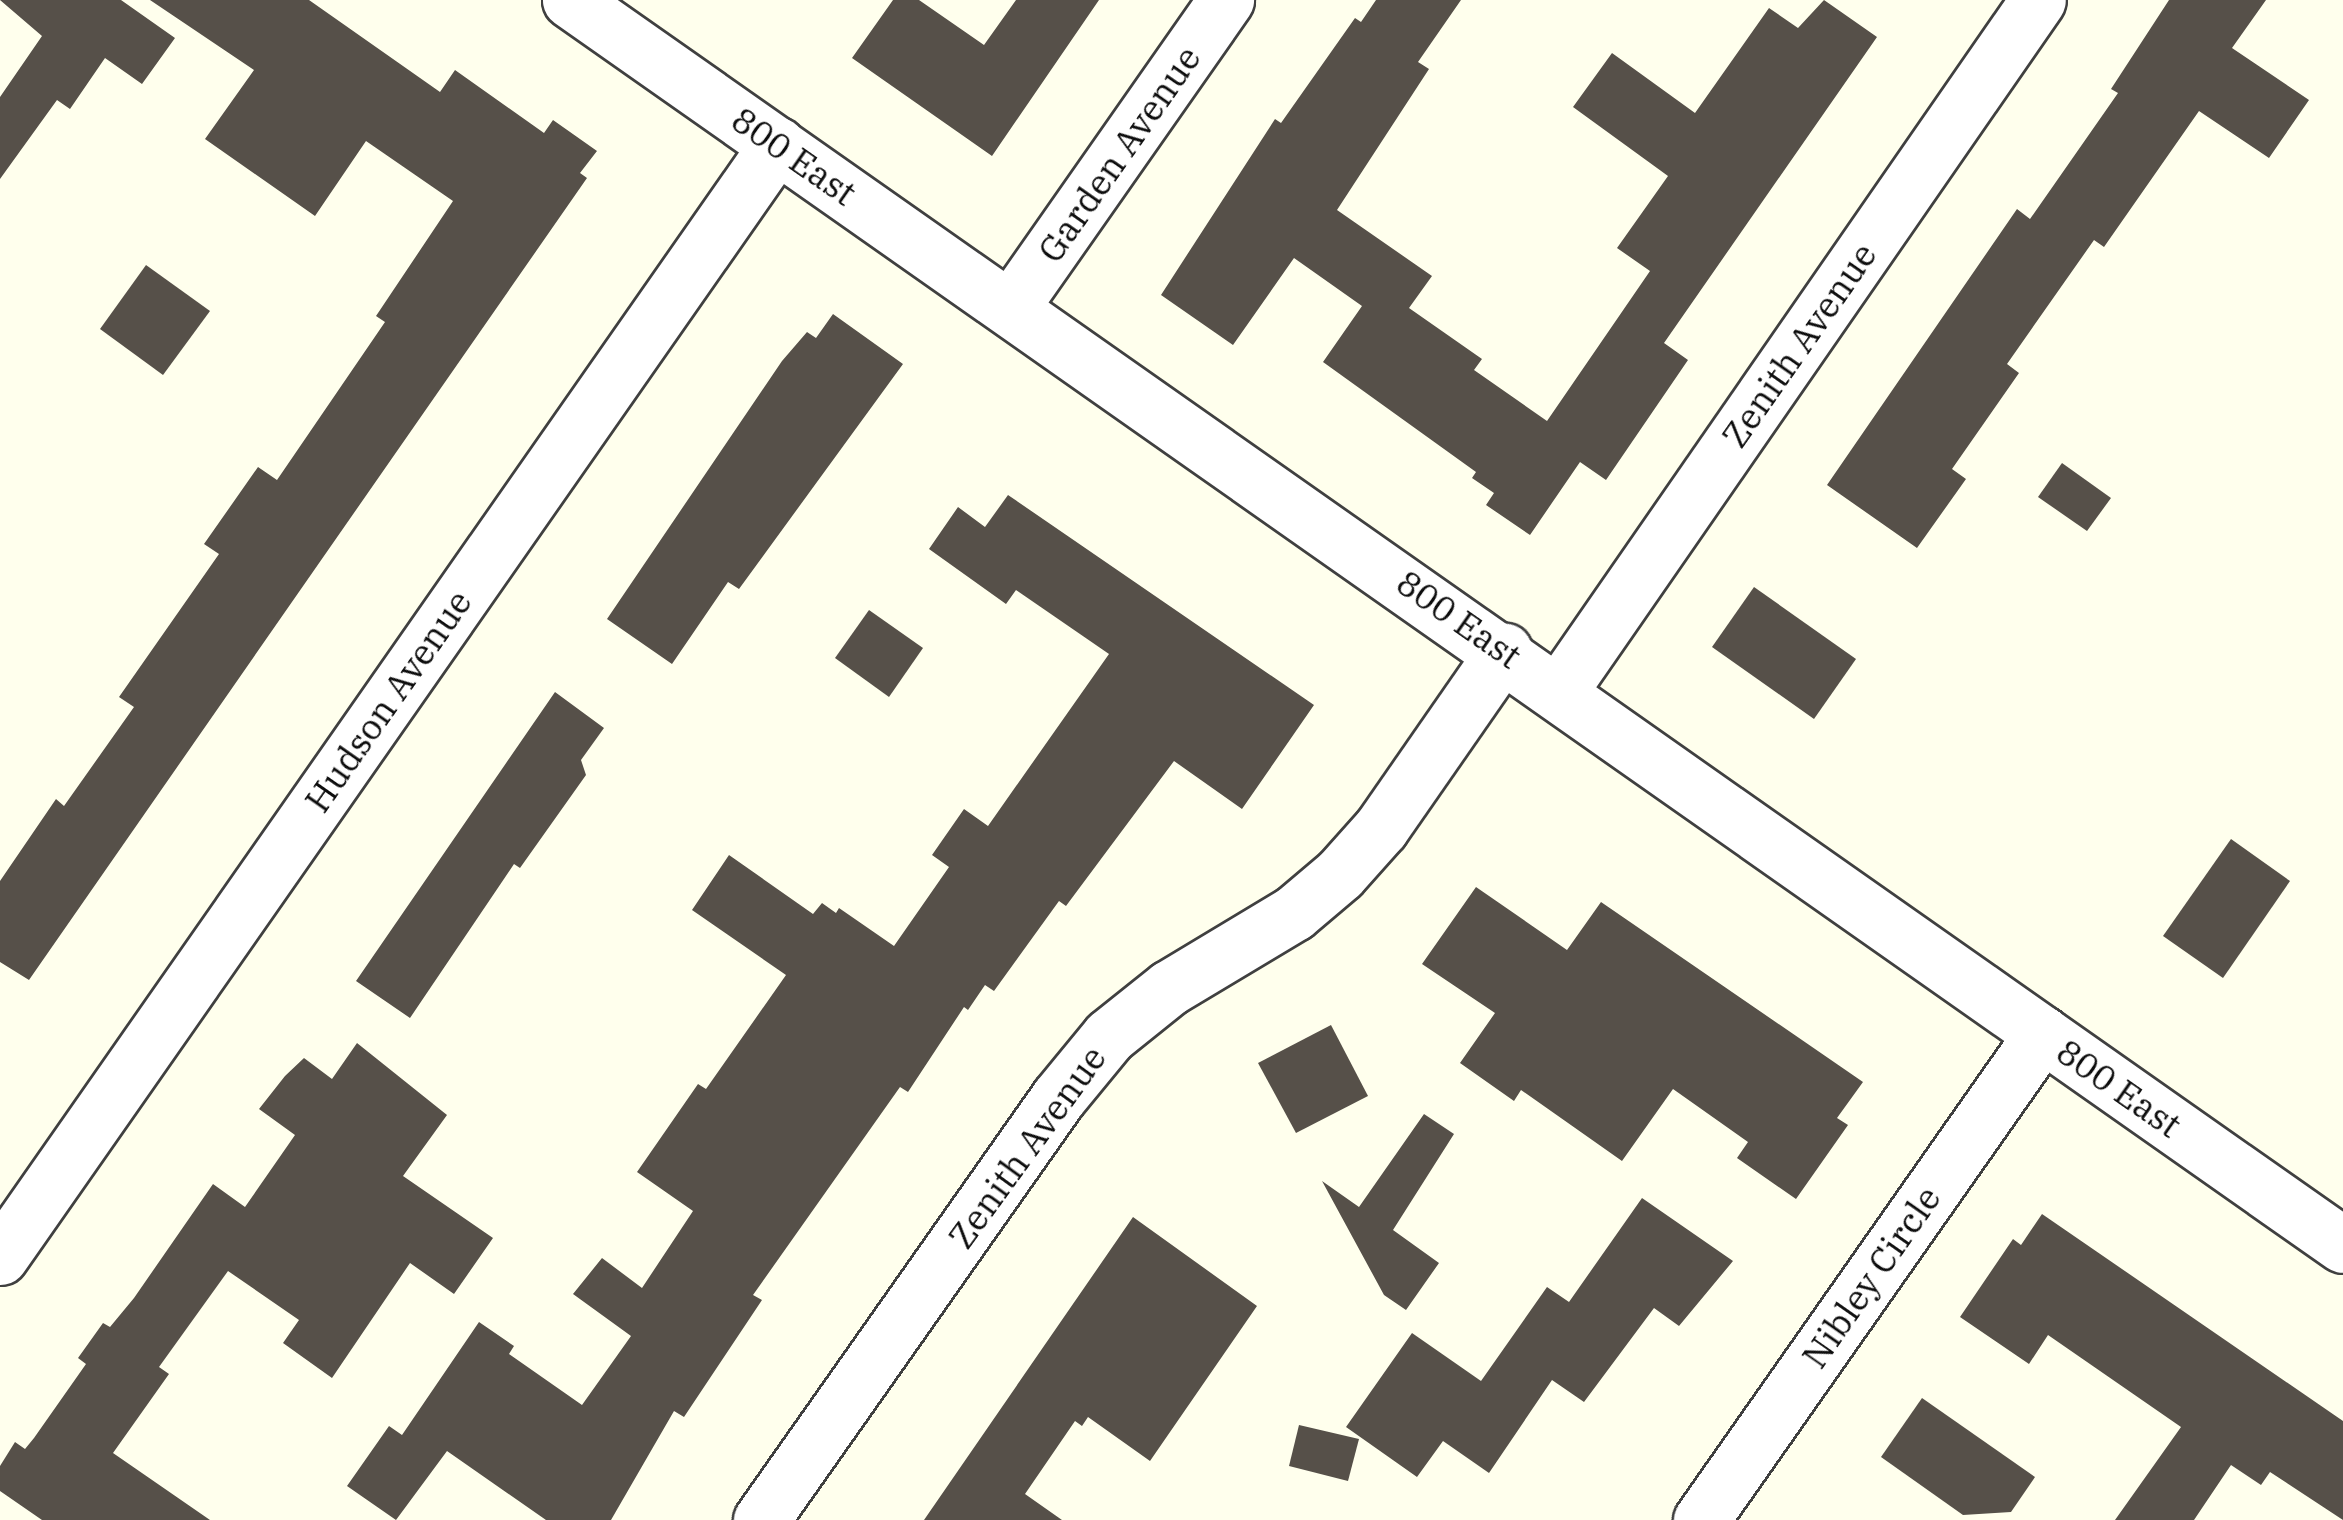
<!DOCTYPE html>
<html>
<head>
<meta charset="utf-8">
<style>
  body { margin:0 }
  #map { position:relative; width:2343px; height:1520px; overflow:hidden; background:#ffffed; font-family:"IBM Plex Serif",serif }
  div>[style] { position:absolute }
  .building>* { inset:0; background:#565049 }
  .roads { filter:drop-shadow(2px 0 #404040) drop-shadow(-2px 0 #404040) drop-shadow(0 2px #404040) drop-shadow(0 -2px #404040) }
  .street>* { height:55px; margin:-27.5px; padding:0 27.5px; transform-origin:27.5px; border-radius:27.5px; background:#fff }
  span { translate:-50% -50%; white-space:nowrap; text-align:center; line-height:1.15; -webkit-text-stroke:10px #fff; paint-order:stroke }
  .street-label { font-size:35px; color:#0d0d0d }
</style>
</head>
<body>
<div id="map">
  <div class="building">
    <i style="clip-path:polygon(0 0,121px 0,175px 38px,142px 84px,105px 58px,70px 109px,57px 100px,0 179px,0 97px,42px 36px)"></i>
    <i style="clip-path:polygon(150px 0,309px 0,440px 92px,455px 70px,544px 133px,553px 120px,597px 151px,580px 173px,587px 178px,29px 980px,0 962px,0 881px,56px 799px,64px 806px,134px 707px,119px 697px,219px 554px,204px 544px,258px 467px,277px 480px,385px 322px,376px 316px,453px 201px,366px 141px,315px 216px,205px 139px,254px 70px)"></i>
    <i style="clip-path:polygon(893px 0,919px 0,984px 45px,1016px 0,1099px 0,992px 156px,852px 58px)"></i>
    <i style="clip-path:polygon(1376px 0,1461px 0,1418px 62px,1429px 69px,1337px 210px,1432px 276px,1409px 308px,1482px 359px,1474px 370px,1547px 421px,1650px 271px,1617px 248px,1668px 176px,1573px 107px,1612px 53px,1695px 113px,1769px 8px,1798px 28px,1824px 0,1877px 37px,1664px 343px,1688px 360px,1606px 480px,1580px 462px,1530px 535px,1486px 505px,1494px 493px,1472px 478px,1476px 472px,1323px 362px,1362px 306px,1294px 258px,1233px 345px,1161px 295px,1275px 119px,1281px 123px,1355px 18px,1361px 22px)"></i>
    <i style="clip-path:polygon(2169px 0,2266px 0,2232px 48px,2309px 100px,2269px 158px,2199px 111px,2104px 247px,2094px 240px,2007px 364px,2019px 373px,1952px 469px,1966px 479px,1917px 548px,1827px 485px,2017px 209px,2030px 219px,2118px 93px,2111px 89px)"></i>
    <i style="clip-path:polygon(146px 265px,210px 311px,163px 375px,100px 329px)"></i>
    <i style="clip-path:polygon(833px 314px,903px 364px,739px 589px,728px 582px,672px 664px,607px 619px,782px 361px,807px 332px,816px 338px)"></i>
    <i style="clip-path:polygon(2062px 463px,2111px 498px,2087px 531px,2038px 497px)"></i>
    <i style="clip-path:polygon(1008px 495px,1314px 705px,1242px 809px,1174px 761px,1066px 906px,1059px 901px,994px 991px,985px 985px,968px 1010px,964px 1007px,908px 1092px,900px 1087px,753px 1295px,762px 1300px,684px 1417px,674px 1411px,611px 1520px,546px 1520px,447px 1451px,396px 1520px,347px 1486px,389px 1426px,402px 1435px,479px 1322px,514px 1346px,509px 1354px,582px 1405px,631px 1336px,573px 1294px,602px 1258px,642px 1288px,693px 1211px,637px 1172px,698px 1084px,706px 1089px,786px 975px,692px 910px,729px 855px,813px 914px,822px 903px,836px 913px,839px 908px,894px 946px,949px 867px,932px 855px,964px 809px,988px 826px,1109px 654px,1016px 590px,1006px 604px,929px 549px,958px 507px,985px 527px)"></i>
    <i style="clip-path:polygon(1754px 587px,1856px 659px,1814px 719px,1712px 647px)"></i>
    <i style="clip-path:polygon(869px 610px,923px 648px,889px 697px,835px 658px)"></i>
    <i style="clip-path:polygon(555px 692px,604px 728px,581px 760px,586px 775px,520px 868px,514px 864px,410px 1018px,356px 981px)"></i>
    <i style="clip-path:polygon(2231px 839px,2290px 881px,2223px 978px,2163px 936px)"></i>
    <i style="clip-path:polygon(1476px 887px,1567px 950px,1601px 902px,1863px 1082px,1837px 1118px,1848px 1125px,1796px 1199px,1737px 1158px,1748px 1142px,1673px 1089px,1622px 1161px,1521px 1090px,1514px 1101px,1460px 1063px,1495px 1013px,1422px 964px)"></i>
    <i style="clip-path:polygon(1331px 1025px,1368px 1096px,1296px 1133px,1258px 1063px)"></i>
    <i style="clip-path:polygon(357px 1043px,447px 1115px,403px 1176px,493px 1238px,454px 1294px,410px 1263px,332px 1378px,283px 1343px,299px 1320px,228px 1271px,159px 1367px,169px 1374px,113px 1453px,210px 1520px,42px 1520px,0 1491px,0 1466px,15px 1442px,25px 1449px,34px 1438px,86px 1364px,78px 1358px,103px 1323px,110px 1327px,134px 1298px,213px 1184px,245px 1207px,295px 1135px,259px 1109px,285px 1076px,304px 1058px,332px 1079px)"></i>
    <i style="clip-path:polygon(1424px 1114px,1454px 1134px,1393px 1230px,1439px 1263px,1406px 1310px,1384px 1295px,1322px 1181px,1359px 1207px)"></i>
    <i style="clip-path:polygon(1642px 1198px,1733px 1261px,1679px 1326px,1654px 1308px,1584px 1402px,1552px 1380px,1489px 1473px,1443px 1441px,1417px 1477px,1346px 1427px,1412px 1333px,1481px 1381px,1547px 1287px,1569px 1302px)"></i>
    <i style="clip-path:polygon(2042px 1214px,2343px 1421px,2343px 1520px,2270px 1472px,2261px 1485px,2231px 1465px,2194px 1520px,2115px 1520px,2181px 1427px,2048px 1335px,2029px 1364px,1960px 1317px,2013px 1239px,2021px 1245px)"></i>
    <i style="clip-path:polygon(1133px 1217px,1257px 1306px,1150px 1461px,1088px 1417px,1082px 1426px,1075px 1421px,1025px 1494px,1062px 1520px,924px 1520px)"></i>
    <i style="clip-path:polygon(1922px 1398px,2035px 1477px,2011px 1512px,1963px 1515px,1881px 1457px)"></i>
    <i style="clip-path:polygon(1299px 1425px,1359px 1439px,1348px 1481px,1289px 1466px)"></i>
  </div>
  <div class="roads">
    <div class="street">
      <i style="left:570px;top:0;width:2166px;rotate:35.08deg"></i>
      <i style="left:1011px;top:307px;width:375px;rotate:-55deg"></i>
      <i style="left:1560px;top:690px;width:839px;rotate:-55.29deg"></i>
      <i style="left:0;top:1257px;width:1357px;rotate:-55.06deg"></i>
      <i style="left:761px;top:1520px;width:516px;rotate:-54.86deg"></i>
      <i style="left:1058px;top:1098px;width:80px;rotate:-50.6deg"></i>
      <i style="left:1109px;top:1036px;width:77px;rotate:-38.7deg"></i>
      <i style="left:1169px;top:988px;width:146px;rotate:-31deg"></i>
      <i style="left:1294px;top:913px;width:60px;rotate:-40.3deg"></i>
      <i style="left:1340px;top:874px;width:62px;rotate:-48.3deg"></i>
      <i style="left:1381px;top:828px;width:216px;rotate:-55.2deg"></i>
      <i style="left:1701px;top:1520px;width:594px;rotate:-54.94deg"></i>
    </div>
  </div>
  <div class="street-label">
    <span style="left:1119px;top:154px;rotate:-55deg">Garden Avenue</span>
    <span style="left:794px;top:156px;rotate:35deg">800 East</span>
    <span style="left:1799px;top:345px;rotate:-55deg">Zenith Avenue</span>
    <span style="left:1459px;top:619px;rotate:35deg">800 East</span>
    <span style="left:388px;top:701px;rotate:-55deg">Hudson Avenue</span>
    <span style="left:2119px;top:1088px;rotate:35deg">800 East</span>
    <span style="left:1027px;top:1147px;rotate:-54deg">Zenith Avenue</span>
    <span style="left:1871px;top:1277px;rotate:-55deg">Nibley Circle</span>
  </div>
</div>
</body>
</html>
